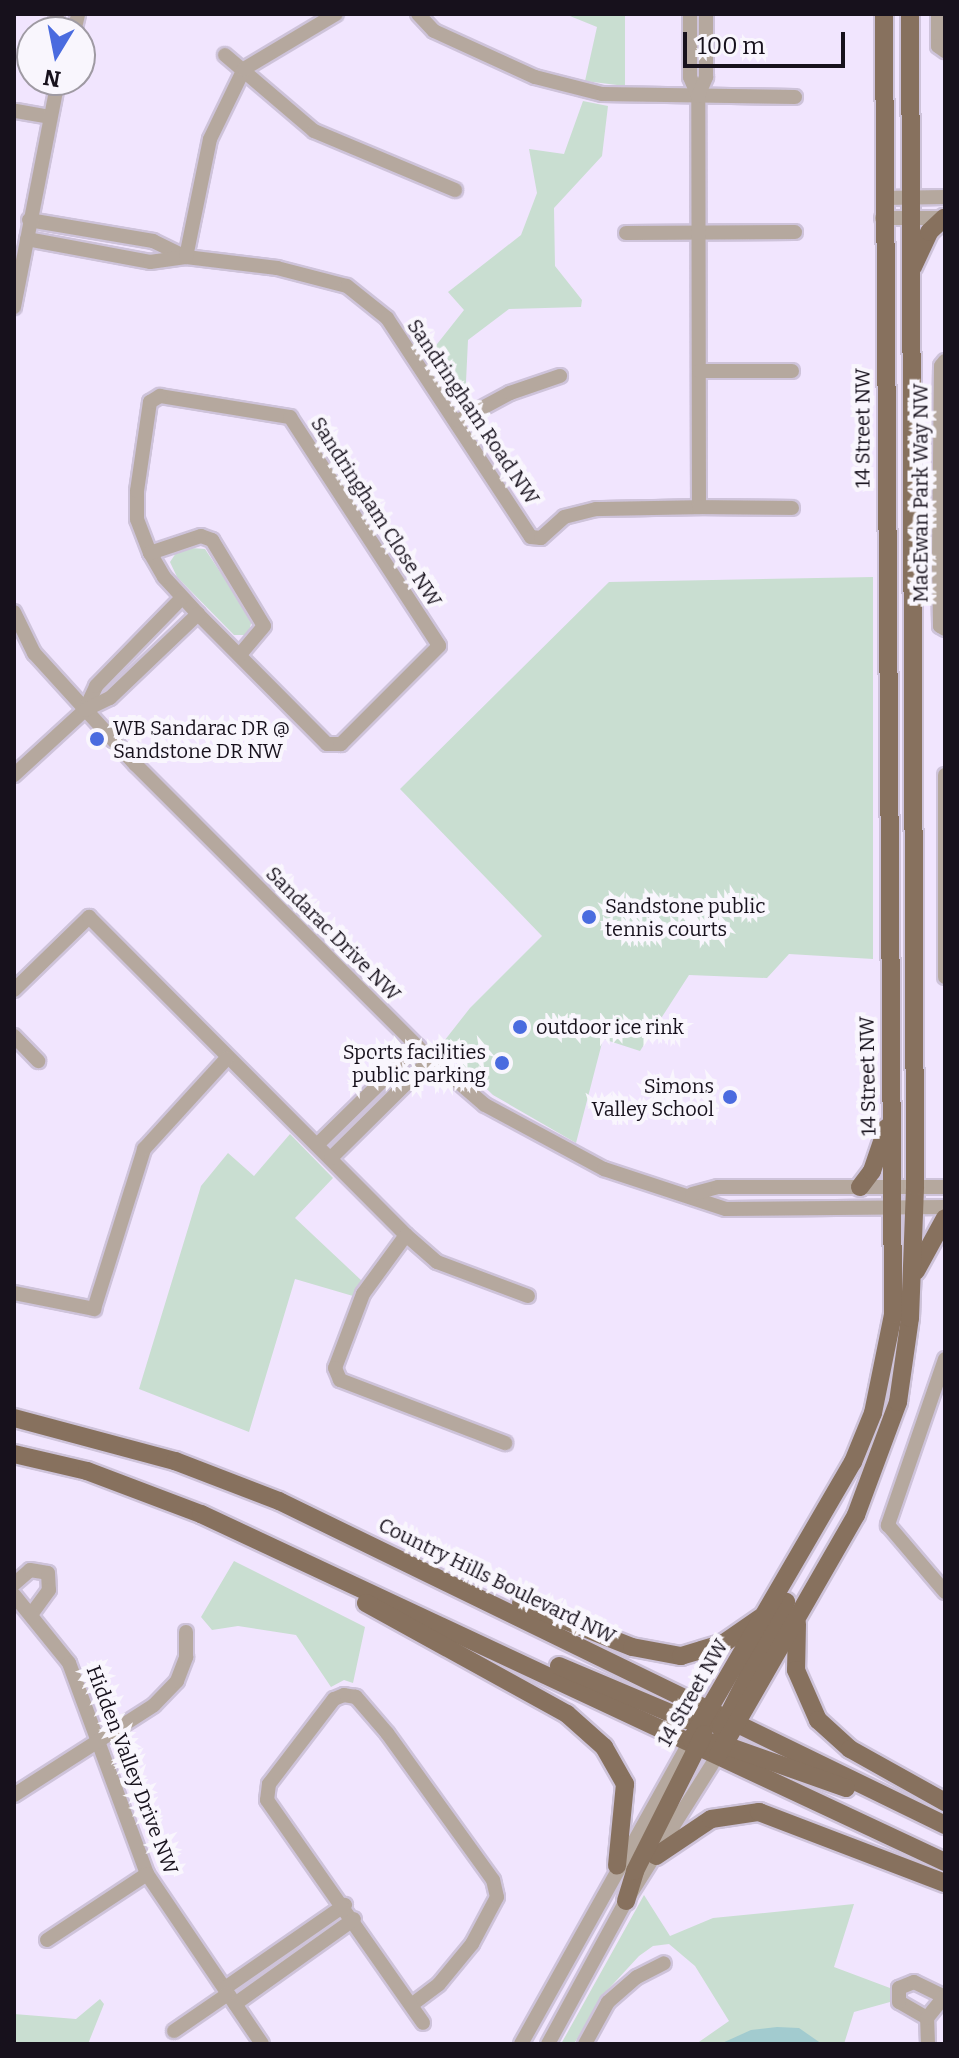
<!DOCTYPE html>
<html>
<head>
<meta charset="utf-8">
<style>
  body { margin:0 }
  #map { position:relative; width:959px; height:2058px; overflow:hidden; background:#f1e5fe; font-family:Bitter,serif }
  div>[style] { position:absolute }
  .green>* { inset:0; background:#c9ded1 }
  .water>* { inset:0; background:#a2cbcf }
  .roads { filter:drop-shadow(2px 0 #cec3da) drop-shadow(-2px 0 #cec3da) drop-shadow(0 2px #cec3da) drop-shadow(0 -2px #cec3da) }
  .minor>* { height:14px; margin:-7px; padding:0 7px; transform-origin:7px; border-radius:7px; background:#b5a89e }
  .major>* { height:18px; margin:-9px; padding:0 9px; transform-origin:9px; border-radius:9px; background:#87715e }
  .dots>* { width:22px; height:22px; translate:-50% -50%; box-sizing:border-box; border:4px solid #f9f6fd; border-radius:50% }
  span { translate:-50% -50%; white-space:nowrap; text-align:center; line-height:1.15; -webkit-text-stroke:8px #f9f6fd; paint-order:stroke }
  .street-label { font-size:20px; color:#17111c }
  .poi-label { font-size:20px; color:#17111c }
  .left { translate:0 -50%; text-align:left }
  .right { translate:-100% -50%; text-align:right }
  .frame { position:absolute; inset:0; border:16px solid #17111c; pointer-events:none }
  .north { position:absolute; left:16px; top:16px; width:80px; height:80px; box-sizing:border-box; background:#f9f6fd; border:2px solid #9f9aa3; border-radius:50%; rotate:190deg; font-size:22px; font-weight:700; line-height:32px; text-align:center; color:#17111c }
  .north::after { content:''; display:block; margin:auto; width:28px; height:36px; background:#4a6bdf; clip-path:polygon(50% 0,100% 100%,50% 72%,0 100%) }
  .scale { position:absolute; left:683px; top:32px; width:162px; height:36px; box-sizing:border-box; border:4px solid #17111c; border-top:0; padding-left:10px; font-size:24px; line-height:28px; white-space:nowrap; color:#17111c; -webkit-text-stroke:6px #f9f6fd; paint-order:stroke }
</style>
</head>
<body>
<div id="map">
  <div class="green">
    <i style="clip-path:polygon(565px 14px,625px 14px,625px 86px,585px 81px,597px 27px)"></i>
    <i style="clip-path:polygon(583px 101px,608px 106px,602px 156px,554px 208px,555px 266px,582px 300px,581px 307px,509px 309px,468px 340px,465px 403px,460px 403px,426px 358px,464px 310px,448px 292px,521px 235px,537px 193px,529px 149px,564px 154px)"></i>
    <i style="clip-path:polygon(191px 548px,205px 549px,252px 620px,248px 635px,234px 635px,177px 577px,170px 562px,176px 553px)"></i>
    <i style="clip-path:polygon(873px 577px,873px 959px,789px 954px,767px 978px,689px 975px,640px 1051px,603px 1039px,576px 1143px,493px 1095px,441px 1045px,470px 1008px,542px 936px,400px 789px,609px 582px)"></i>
    <i style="clip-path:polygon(290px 1134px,333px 1178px,295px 1218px,362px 1281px,353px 1296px,295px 1279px,249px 1432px,139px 1389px,201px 1186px,228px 1153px,254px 1176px)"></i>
    <i style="clip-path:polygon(234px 1561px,365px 1627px,353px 1683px,344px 1680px,331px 1687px,296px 1635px,238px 1626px,212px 1630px,201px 1617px)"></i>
    <i style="clip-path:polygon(644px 1895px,670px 1936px,713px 1918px,854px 1904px,834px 1967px,890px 1988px,890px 2002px,854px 2012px,844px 2044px,696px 2044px,729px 2021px,695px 1966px,669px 1944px,653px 1946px,639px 1956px,603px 1995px,574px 2044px,561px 2044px)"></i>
    <i style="clip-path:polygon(100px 1999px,104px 2004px,88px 2044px,14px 2044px,14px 2014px,76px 2019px)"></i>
  </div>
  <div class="water">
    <i style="clip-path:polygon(777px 2027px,799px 2028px,822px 2044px,720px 2044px,751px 2030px)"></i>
  </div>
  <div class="roads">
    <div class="minor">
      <i style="left:418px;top:14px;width:23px;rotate:47deg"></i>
      <i style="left:434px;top:31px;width:111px;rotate:24.5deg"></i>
      <i style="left:535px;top:77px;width:69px;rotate:14.2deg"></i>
      <i style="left:602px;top:94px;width:193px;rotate:0.9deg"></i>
      <i style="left:690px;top:14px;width:63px;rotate:90deg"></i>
      <i style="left:690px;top:77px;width:21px;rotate:67deg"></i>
      <i style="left:938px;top:14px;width:32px;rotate:90deg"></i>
      <i style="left:938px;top:46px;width:9px;rotate:36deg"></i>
      <i style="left:55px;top:32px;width:18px;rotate:-84deg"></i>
      <i style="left:74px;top:32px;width:18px;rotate:-77deg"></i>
      <i style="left:225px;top:55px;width:117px;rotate:40.5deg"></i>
      <i style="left:314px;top:131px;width:153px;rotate:22.7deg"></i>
      <i style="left:16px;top:111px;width:34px;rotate:10deg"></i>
      <i style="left:883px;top:198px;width:62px;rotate:-0.9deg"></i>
      <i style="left:882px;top:218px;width:63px"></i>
      <i style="left:29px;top:220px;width:126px;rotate:9.6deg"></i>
      <i style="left:153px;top:241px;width:37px;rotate:26deg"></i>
      <i style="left:626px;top:233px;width:169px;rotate:-0.3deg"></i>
      <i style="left:27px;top:239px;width:125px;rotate:10.6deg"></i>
      <i style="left:150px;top:262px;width:36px;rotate:-8deg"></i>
      <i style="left:186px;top:257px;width:92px;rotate:6.9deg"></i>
      <i style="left:277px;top:268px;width:72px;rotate:14.4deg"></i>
      <i style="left:347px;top:286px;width:51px;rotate:38.7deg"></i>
      <i style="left:387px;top:318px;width:262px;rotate:56.7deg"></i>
      <i style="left:531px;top:537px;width:10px;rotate:6deg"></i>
      <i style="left:541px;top:538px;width:31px;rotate:-42deg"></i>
      <i style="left:564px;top:517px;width:33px;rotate:-14deg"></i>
      <i style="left:596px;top:509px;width:103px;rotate:-1.1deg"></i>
      <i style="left:699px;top:507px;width:411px;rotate:-90.1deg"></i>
      <i style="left:698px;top:96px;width:21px;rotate:-67deg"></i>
      <i style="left:706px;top:77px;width:63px;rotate:-90deg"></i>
      <i style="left:186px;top:257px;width:120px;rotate:-78.5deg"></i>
      <i style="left:210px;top:139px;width:78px;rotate:-64.1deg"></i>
      <i style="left:244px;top:69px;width:107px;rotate:-30.9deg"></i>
      <i style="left:14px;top:307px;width:231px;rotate:-79deg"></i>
      <i style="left:945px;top:361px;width:6px;rotate:129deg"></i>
      <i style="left:941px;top:366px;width:194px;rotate:90.6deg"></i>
      <i style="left:939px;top:560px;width:66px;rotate:89.1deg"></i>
      <i style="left:940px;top:626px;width:6px;rotate:31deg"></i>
      <i style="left:699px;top:371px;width:93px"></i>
      <i style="left:160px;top:396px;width:132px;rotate:9.2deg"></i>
      <i style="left:290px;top:417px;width:273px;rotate:56.9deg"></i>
      <i style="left:439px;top:646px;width:139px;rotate:135deg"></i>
      <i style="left:341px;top:744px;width:14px;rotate:180deg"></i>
      <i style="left:327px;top:744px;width:183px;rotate:-134.8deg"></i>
      <i style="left:198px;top:614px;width:50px;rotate:-132.6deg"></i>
      <i style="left:164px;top:577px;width:28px;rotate:-120deg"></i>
      <i style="left:150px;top:553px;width:36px;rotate:-111deg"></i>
      <i style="left:137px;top:519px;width:28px;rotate:-90deg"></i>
      <i style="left:137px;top:491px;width:90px;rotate:-81.7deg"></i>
      <i style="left:150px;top:402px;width:12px;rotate:-31deg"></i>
      <i style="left:458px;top:421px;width:59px;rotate:-28.3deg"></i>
      <i style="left:510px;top:393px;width:53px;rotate:-18.8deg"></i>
      <i style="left:699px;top:507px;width:93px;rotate:0.6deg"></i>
      <i style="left:150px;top:553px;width:54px;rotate:-18.4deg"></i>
      <i style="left:201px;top:536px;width:12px;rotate:20deg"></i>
      <i style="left:212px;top:540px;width:100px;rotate:58.8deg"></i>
      <i style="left:264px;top:626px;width:38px;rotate:130deg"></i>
      <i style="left:14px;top:612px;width:46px;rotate:64deg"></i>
      <i style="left:34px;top:653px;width:151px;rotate:47.7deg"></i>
      <i style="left:136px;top:765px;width:403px;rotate:45deg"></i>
      <i style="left:421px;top:1050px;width:84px;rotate:40.7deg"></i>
      <i style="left:485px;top:1105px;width:135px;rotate:28.3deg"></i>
      <i style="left:604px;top:1169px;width:128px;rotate:18.2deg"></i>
      <i style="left:726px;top:1209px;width:219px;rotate:-0.5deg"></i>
      <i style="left:85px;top:710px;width:26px;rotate:-65deg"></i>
      <i style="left:96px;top:686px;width:123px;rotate:-45.7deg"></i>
      <i style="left:14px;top:775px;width:96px;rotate:-42.5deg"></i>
      <i style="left:85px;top:710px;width:28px;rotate:-26deg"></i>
      <i style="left:110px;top:698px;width:122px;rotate:-43.7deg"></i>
      <i style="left:945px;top:775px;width:202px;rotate:90deg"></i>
      <i style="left:14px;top:990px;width:105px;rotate:-44.2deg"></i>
      <i style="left:89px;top:917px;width:449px;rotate:45.1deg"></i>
      <i style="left:406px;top:1235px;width:41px;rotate:41.1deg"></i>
      <i style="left:437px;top:1262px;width:97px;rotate:20.5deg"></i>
      <i style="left:14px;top:1036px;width:35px;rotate:46deg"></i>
      <i style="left:317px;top:1145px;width:141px;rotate:-44.4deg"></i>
      <i style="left:331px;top:1158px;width:141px;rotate:-44.7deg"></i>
      <i style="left:692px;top:1194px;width:27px;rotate:-15deg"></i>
      <i style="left:718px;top:1187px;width:227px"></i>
      <i style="left:406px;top:1235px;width:73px;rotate:126.1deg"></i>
      <i style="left:363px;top:1294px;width:79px;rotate:110.7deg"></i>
      <i style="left:335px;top:1368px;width:13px;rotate:67deg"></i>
      <i style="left:340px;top:1380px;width:177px;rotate:20.9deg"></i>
      <i style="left:14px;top:1293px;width:82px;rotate:11.3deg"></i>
      <i style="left:94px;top:1309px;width:168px;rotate:-72.6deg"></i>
      <i style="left:144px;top:1149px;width:123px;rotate:-47.6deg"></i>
      <i style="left:945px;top:1359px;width:176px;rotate:109deg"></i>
      <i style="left:888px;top:1525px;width:88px;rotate:49.6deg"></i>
      <i style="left:14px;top:1584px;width:21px;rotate:-41deg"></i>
      <i style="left:30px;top:1570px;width:18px;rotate:9deg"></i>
      <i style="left:48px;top:1573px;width:17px;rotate:87deg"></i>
      <i style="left:49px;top:1590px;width:29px;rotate:126deg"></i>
      <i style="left:14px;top:1595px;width:87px;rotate:51deg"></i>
      <i style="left:69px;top:1663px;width:225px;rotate:69.7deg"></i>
      <i style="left:147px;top:1874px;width:205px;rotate:55.9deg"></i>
      <i style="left:14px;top:1795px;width:166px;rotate:-32.7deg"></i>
      <i style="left:154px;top:1705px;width:33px;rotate:-46deg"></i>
      <i style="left:177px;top:1681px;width:26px;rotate:-69deg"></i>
      <i style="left:186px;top:1657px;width:25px;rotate:-90deg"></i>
      <i style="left:47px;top:1940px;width:120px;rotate:-33.4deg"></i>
      <i style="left:225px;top:1988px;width:146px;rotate:-34.7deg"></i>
      <i style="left:414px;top:2003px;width:31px;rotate:-37deg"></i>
      <i style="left:439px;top:1984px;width:52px;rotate:-50.5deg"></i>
      <i style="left:472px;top:1944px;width:53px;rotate:-62deg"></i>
      <i style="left:497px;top:1897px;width:17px;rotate:-103deg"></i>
      <i style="left:493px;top:1880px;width:181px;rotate:-125.8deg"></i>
      <i style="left:387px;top:1733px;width:48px;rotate:-130.7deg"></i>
      <i style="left:356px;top:1697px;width:12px;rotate:-171deg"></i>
      <i style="left:344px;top:1695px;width:11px;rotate:158deg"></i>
      <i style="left:334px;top:1699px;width:107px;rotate:127.4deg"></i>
      <i style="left:269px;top:1784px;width:16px;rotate:97deg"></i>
      <i style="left:267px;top:1800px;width:272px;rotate:55deg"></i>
      <i style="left:235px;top:2004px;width:146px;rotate:-35.5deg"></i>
      <i style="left:927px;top:2018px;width:32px;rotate:-150deg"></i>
      <i style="left:899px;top:2002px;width:14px;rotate:-90deg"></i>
      <i style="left:899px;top:1988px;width:16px;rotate:-22deg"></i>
      <i style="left:914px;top:1982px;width:34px;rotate:26deg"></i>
      <i style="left:174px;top:2031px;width:65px;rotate:-34.4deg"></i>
      <i style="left:521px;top:2044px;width:348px;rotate:-60.8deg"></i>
      <i style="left:548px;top:2044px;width:163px;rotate:-61.4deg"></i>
      <i style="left:626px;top:1901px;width:173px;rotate:-57.8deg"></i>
      <i style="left:585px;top:2044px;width:48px;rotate:-61.3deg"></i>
      <i style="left:608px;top:2002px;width:38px;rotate:-41deg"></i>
      <i style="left:637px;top:1977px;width:30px;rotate:-27deg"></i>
      <i style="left:928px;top:2044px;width:26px;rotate:-92deg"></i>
      <i style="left:927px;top:2018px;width:27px;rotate:-51deg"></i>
    </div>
    <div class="major">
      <i style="left:913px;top:267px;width:38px;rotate:-65deg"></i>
      <i style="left:929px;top:232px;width:21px;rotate:-43deg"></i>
      <i style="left:860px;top:1187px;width:20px;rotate:-53deg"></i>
      <i style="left:872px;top:1171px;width:46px;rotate:-71.2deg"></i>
      <i style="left:916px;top:1271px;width:60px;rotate:-61.3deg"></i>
      <i style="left:14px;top:1418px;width:167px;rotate:15deg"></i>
      <i style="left:175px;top:1461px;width:111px;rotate:21deg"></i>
      <i style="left:279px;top:1501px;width:741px;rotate:25.94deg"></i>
      <i style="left:14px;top:1454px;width:75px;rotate:13.1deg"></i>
      <i style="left:87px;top:1471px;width:122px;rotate:20.7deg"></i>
      <i style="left:201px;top:1514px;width:821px;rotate:25.07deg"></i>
      <i style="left:366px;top:1603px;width:230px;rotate:28.9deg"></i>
      <i style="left:567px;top:1714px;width:50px;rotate:41.7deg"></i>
      <i style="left:604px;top:1747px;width:43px;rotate:60.4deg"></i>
      <i style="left:625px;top:1784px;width:82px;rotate:95.6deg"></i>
      <i style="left:521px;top:1603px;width:119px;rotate:21.6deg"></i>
      <i style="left:632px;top:1647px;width:50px;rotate:10.4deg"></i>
      <i style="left:681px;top:1656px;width:45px;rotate:-16.8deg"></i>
      <i style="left:724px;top:1643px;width:44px;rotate:-34.8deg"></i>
      <i style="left:797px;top:1624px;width:46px;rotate:91.2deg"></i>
      <i style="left:796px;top:1670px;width:55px;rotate:66.3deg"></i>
      <i style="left:818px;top:1720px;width:43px;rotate:42.2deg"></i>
      <i style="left:850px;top:1749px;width:109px;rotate:29.2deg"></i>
      <i style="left:559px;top:1666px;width:139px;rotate:22.9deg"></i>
      <i style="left:687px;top:1720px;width:23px;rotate:10deg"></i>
      <i style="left:721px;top:1729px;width:143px;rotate:-62.9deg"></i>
      <i style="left:691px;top:1740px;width:322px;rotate:-59.8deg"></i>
      <i style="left:853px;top:1462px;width:53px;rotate:-67.8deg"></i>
      <i style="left:873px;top:1413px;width:100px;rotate:-78.5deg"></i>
      <i style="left:893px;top:1315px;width:1301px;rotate:-90.4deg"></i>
      <i style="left:716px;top:1742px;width:138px;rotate:19.5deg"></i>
      <i style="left:718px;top:1755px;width:277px;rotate:-60.1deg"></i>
      <i style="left:856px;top:1515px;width:121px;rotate:-69.6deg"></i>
      <i style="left:898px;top:1402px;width:85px;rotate:-81.9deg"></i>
      <i style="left:910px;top:1318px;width:132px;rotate:-87.8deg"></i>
      <i style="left:915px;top:1186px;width:1172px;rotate:-90.24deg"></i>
      <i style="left:656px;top:1856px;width:66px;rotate:-33.9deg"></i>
      <i style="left:711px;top:1819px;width:49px;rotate:-8.3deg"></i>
      <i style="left:759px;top:1812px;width:199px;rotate:20.9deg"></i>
      <i style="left:626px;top:1901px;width:31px;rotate:-73deg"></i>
      <i style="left:635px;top:1871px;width:153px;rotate:-63.3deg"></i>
    </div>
  </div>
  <div class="dots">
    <i style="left:97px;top:739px;background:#4a6bdf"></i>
    <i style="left:589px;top:917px;background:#4a6bdf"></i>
    <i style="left:520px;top:1027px;background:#4a6bdf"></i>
    <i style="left:502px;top:1063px;background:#4a6bdf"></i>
    <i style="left:730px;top:1097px;background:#4a6bdf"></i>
  </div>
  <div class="street-label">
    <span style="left:473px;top:412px;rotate:56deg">Sandringham Road NW</span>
    <span style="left:863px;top:428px;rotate:-90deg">14 Street NW</span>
    <span style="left:921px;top:493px;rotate:-90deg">MacEwan Park Way NW</span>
    <span style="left:376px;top:512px;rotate:57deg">Sandringham Close NW</span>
    <span style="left:333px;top:934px;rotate:45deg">Sandarac Drive NW</span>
    <span style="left:868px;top:1076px;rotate:-91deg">14 Street NW</span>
    <span style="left:497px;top:1581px;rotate:26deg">Country Hills Boulevard NW</span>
    <span style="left:693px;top:1693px;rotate:-60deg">14 Street NW</span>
    <span style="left:132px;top:1770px;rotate:69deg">Hidden Valley Drive NW</span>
  </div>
  <div class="poi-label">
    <span class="left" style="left:113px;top:740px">WB Sandarac DR @<br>Sandstone DR NW</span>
    <span class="left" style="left:605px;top:918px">Sandstone public<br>tennis courts</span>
    <span class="left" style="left:536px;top:1027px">outdoor ice rink</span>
    <span class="right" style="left:486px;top:1064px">Sports facilities<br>public parking</span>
    <span class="right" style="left:714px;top:1098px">Simons<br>Valley School</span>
  </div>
  <div class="frame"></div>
  <div class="north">N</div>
  <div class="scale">100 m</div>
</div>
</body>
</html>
